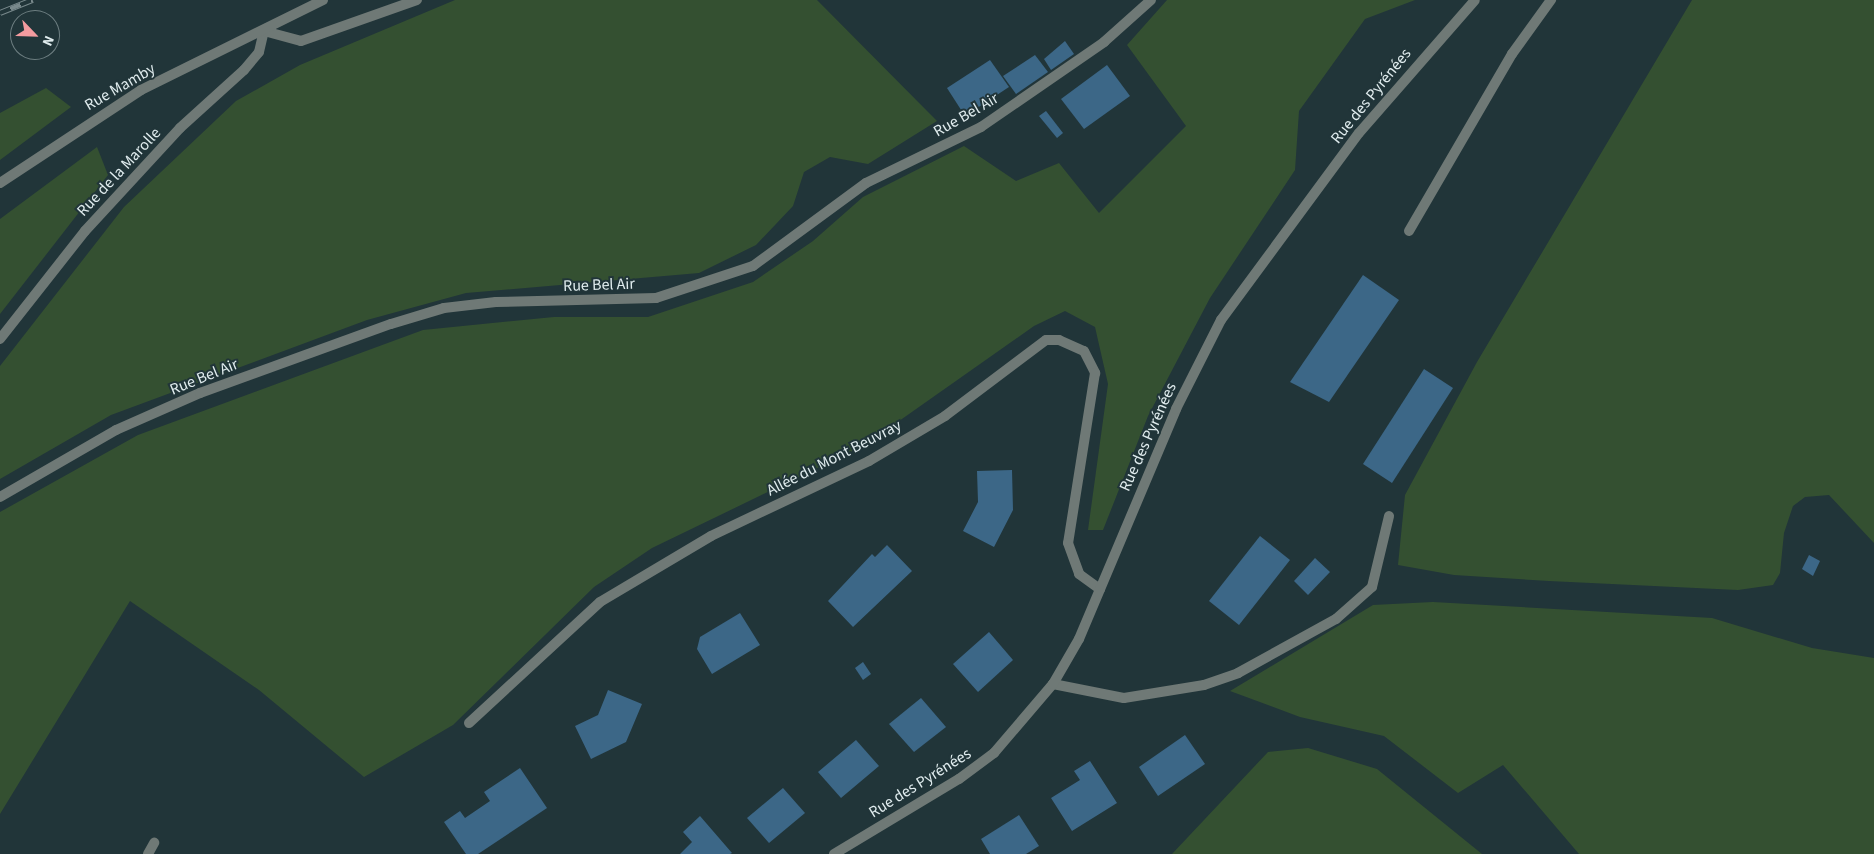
<!DOCTYPE html>
<html>
<head>
<meta charset="utf-8">
<style>
  body { margin:0 }
  #map { position:relative; width:1874px; height:854px; overflow:hidden; background:#213539; font-family:"Source Sans 3",sans-serif }
  div>[style] { position:absolute }
  .green>* { inset:0; background:#345031 }
  .building>* { inset:0; background:#3c6787 }
  .service>* { height:10px; margin:-5px; padding:0 5px; transform-origin:5px; border-radius:5px; background:#6f7976 }
  .minor>* { height:10px; margin:-5px; padding:0 5px; transform-origin:5px; border-radius:5px; background:#6f7976 }
  .tertiary>* { height:10px; margin:-5px; padding:0 5px; transform-origin:5px; border-radius:5px; background:#6f7976 }
  .rail>* { height:5.5px; margin-top:-2.75px; transform-origin:0; background:repeating-linear-gradient(90deg,#213539 0 11px,#79898c 0 22px); box-sizing:border-box; border-block:1px solid #79898c }
  span { translate:-50% -50%; white-space:nowrap; text-align:center; line-height:1.15; -webkit-text-stroke:4px #213539; paint-order:stroke }
  .street-label { font-size:16px; color:#e0ecee }
  .north { position:absolute; left:10px; top:10px; width:50px; height:50px; box-sizing:border-box; background:#213539; border:1px solid #6d7e81; border-radius:50%; rotate:114deg; font-size:14px; font-weight:700; line-height:20px; text-align:center; color:#e0ecee }
  .north::after { content:''; display:block; margin:auto; width:18px; height:22px; background:#f49b9f; clip-path:polygon(50% 0,100% 100%,50% 72%,0 100%) }
</style>
</head>
<body>
<div id="map">
  <div class="green">
    <i style="clip-path:polygon(455px 0,817px 0,937px 121px,868px 164px,830px 157px,804px 172px,793px 206px,756px 245px,699px 273px,466px 293px,367px 320px,111px 415px,0 479px,0 366px,124px 207px,236px 101px,300px 65px)"></i>
    <i style="clip-path:polygon(1167px 0,1415px 0,1365px 19px,1299px 111px,1295px 170px,1210px 298px,1148px 416px,1103px 530px,1088px 530px,1108px 384px,1095px 327px,1065px 311px,1034px 326px,865px 445px,652px 548px,594px 587px,453px 725px,364px 777px,259px 690px,130px 601px,0 814px,0 512px,138px 435px,423px 330px,554px 317px,648px 317px,753px 282px,813px 241px,863px 197px,964px 146px,1016px 181px,1059px 163px,1099px 213px,1186px 126px,1127px 45px)"></i>
    <i style="clip-path:polygon(1692px 0,1874px 0,1874px 543px,1829px 495px,1805px 497px,1793px 506px,1784px 533px,1780px 573px,1773px 585px,1738px 590px,1549px 581px,1454px 575px,1398px 565px,1405px 495px,1477px 362px)"></i>
    <i style="clip-path:polygon(46px 88px,71px 107px,0 160px,0 113px)"></i>
    <i style="clip-path:polygon(97px 147px,108px 175px,0 314px,0 219px)"></i>
    <i style="clip-path:polygon(1433px 602px,1712px 618px,1812px 648px,1874px 658px,1874px 854px,1579px 854px,1503px 765px,1458px 793px,1384px 736px,1300px 717px,1230px 691px,1373px 605px)"></i>
    <i style="clip-path:polygon(1308px 748px,1377px 769px,1482px 854px,1172px 854px,1268px 752px)"></i>
  </div>
  <div class="building">
    <i style="clip-path:polygon(1065px 41px,1074px 54px,1051px 70px,1044px 59px)"></i>
    <i style="clip-path:polygon(1035px 55px,1048px 72px,1016px 94px,1003px 76px)"></i>
    <i style="clip-path:polygon(990px 60px,1009px 87px,965px 116px,947px 88px)"></i>
    <i style="clip-path:polygon(1107px 65px,1130px 96px,1084px 129px,1061px 99px)"></i>
    <i style="clip-path:polygon(1046px 111px,1063px 133px,1057px 138px,1039px 116px)"></i>
    <i style="clip-path:polygon(1363px 275px,1399px 300px,1329px 402px,1290px 382px)"></i>
    <i style="clip-path:polygon(1424px 369px,1453px 388px,1392px 483px,1363px 464px)"></i>
    <i style="clip-path:polygon(1012px 470px,1013px 510px,994px 547px,963px 531px,978px 502px,977px 471px)"></i>
    <i style="clip-path:polygon(1260px 536px,1290px 560px,1239px 625px,1209px 601px)"></i>
    <i style="clip-path:polygon(887px 545px,912px 571px,853px 627px,828px 601px,872px 554px,875px 557px)"></i>
    <i style="clip-path:polygon(1809px 555px,1820px 561px,1813px 576px,1802px 569px)"></i>
    <i style="clip-path:polygon(1315px 558px,1330px 572px,1308px 595px,1294px 581px)"></i>
    <i style="clip-path:polygon(740px 613px,760px 645px,712px 674px,697px 649px,700px 637px)"></i>
    <i style="clip-path:polygon(989px 632px,1013px 660px,978px 692px,953px 664px)"></i>
    <i style="clip-path:polygon(863px 662px,871px 674px,863px 680px,855px 668px)"></i>
    <i style="clip-path:polygon(608px 690px,642px 704px,626px 742px,591px 759px,575px 726px,598px 715px)"></i>
    <i style="clip-path:polygon(921px 698px,946px 727px,914px 752px,889px 724px)"></i>
    <i style="clip-path:polygon(1185px 735px,1205px 764px,1158px 796px,1139px 767px)"></i>
    <i style="clip-path:polygon(856px 740px,879px 766px,841px 798px,818px 772px)"></i>
    <i style="clip-path:polygon(1090px 761px,1117px 803px,1072px 831px,1051px 798px,1080px 780px,1074px 771px)"></i>
    <i style="clip-path:polygon(520px 768px,547px 808px,478px 854px,466px 854px,444px 822px,460px 811px,465px 818px,490px 801px,484px 792px)"></i>
    <i style="clip-path:polygon(783px 788px,805px 813px,769px 843px,747px 818px)"></i>
    <i style="clip-path:polygon(1019px 815px,1039px 846px,1026px 854px,990px 854px,981px 839px)"></i>
    <i style="clip-path:polygon(700px 816px,732px 853px,730px 854px,680px 854px,692px 842px,683px 832px)"></i>
  </div>
  <div class="service">
    <i style="left:1409px;top:231px;width:205px;rotate:-59.8deg"></i>
    <i style="left:1512px;top:54px;width:67px;rotate:-54.2deg"></i>
    <i style="left:1053px;top:684px;width:72px;rotate:11.2deg"></i>
    <i style="left:1124px;top:698px;width:81px;rotate:-9.2deg"></i>
    <i style="left:1204px;top:685px;width:36px;rotate:-19deg"></i>
    <i style="left:1238px;top:673px;width:112px;rotate:-28.9deg"></i>
    <i style="left:1336px;top:619px;width:48px;rotate:-41.6deg"></i>
    <i style="left:1372px;top:587px;width:73px;rotate:-76.5deg"></i>
  </div>
  <div class="minor">
    <i style="left:0;top:339px;width:137px;rotate:-51.8deg"></i>
    <i style="left:85px;top:231px;width:140px;rotate:-47.3deg"></i>
    <i style="left:180px;top:128px;width:86px;rotate:-42.2deg"></i>
    <i style="left:244px;top:70px;width:23px;rotate:-50deg"></i>
    <i style="left:259px;top:52px;width:22px;rotate:-77deg"></i>
    <i style="left:264px;top:31px;width:38px;rotate:15deg"></i>
    <i style="left:301px;top:41px;width:123px;rotate:-19.5deg"></i>
    <i style="left:0;top:497px;width:134px;rotate:-30deg"></i>
    <i style="left:116px;top:430px;width:92px;rotate:-23.8deg"></i>
    <i style="left:200px;top:393px;width:203px;rotate:-19.9deg"></i>
    <i style="left:391px;top:324px;width:55px;rotate:-16.8deg"></i>
    <i style="left:444px;top:308px;width:52px;rotate:-6.6deg"></i>
    <i style="left:496px;top:302px;width:160px;rotate:-1.4deg"></i>
    <i style="left:656px;top:298px;width:102px;rotate:-18.3deg"></i>
    <i style="left:753px;top:266px;width:140px;rotate:-36.3deg"></i>
    <i style="left:866px;top:183px;width:128px;rotate:-26deg"></i>
    <i style="left:981px;top:127px;width:150px;rotate:-34.6deg"></i>
    <i style="left:1104px;top:42px;width:63px;rotate:-41.8deg"></i>
    <i style="left:469px;top:723px;width:178px;rotate:-42.7deg"></i>
    <i style="left:600px;top:602px;width:129px;rotate:-30.7deg"></i>
    <i style="left:711px;top:536px;width:175px;rotate:-25.4deg"></i>
    <i style="left:869px;top:461px;width:88px;rotate:-30.6deg"></i>
    <i style="left:945px;top:416px;width:126px;rotate:-37deg"></i>
    <i style="left:1046px;top:340px;width:13px"></i>
    <i style="left:1059px;top:340px;width:27px;rotate:24deg"></i>
    <i style="left:1084px;top:351px;width:25px;rotate:63deg"></i>
    <i style="left:1095px;top:373px;width:172px;rotate:99deg"></i>
    <i style="left:1068px;top:543px;width:33px;rotate:70deg"></i>
    <i style="left:1079px;top:574px;width:26px;rotate:36deg"></i>
    <i style="left:148px;top:854px;width:13px;rotate:-61deg"></i>
    <i style="left:834px;top:854px;width:146px;rotate:-31deg"></i>
    <i style="left:959px;top:779px;width:44px;rotate:-36.6deg"></i>
    <i style="left:994px;top:753px;width:91px;rotate:-49.5deg"></i>
    <i style="left:1053px;top:684px;width:52px;rotate:-60deg"></i>
    <i style="left:1079px;top:639px;width:250px;rotate:-67.1deg"></i>
    <i style="left:1176px;top:409px;width:100px;rotate:-63.2deg"></i>
    <i style="left:1221px;top:320px;width:232px;rotate:-53.6deg"></i>
    <i style="left:1359px;top:133px;width:176px;rotate:-48.9deg"></i>
  </div>
  <div class="tertiary">
    <i style="left:0;top:183px;width:169px;rotate:-33.4deg"></i>
    <i style="left:141px;top:90px;width:203px;rotate:-26.3deg"></i>
  </div>
  <div class="rail">
    <i style="left:0;top:13px;width:35px;rotate:-22deg"></i>
  </div>
  <div class="street-label">
    <span style="left:120px;top:87px;rotate:-30deg">Rue Mamby</span>
    <span style="left:1371px;top:96px;rotate:-51deg">Rue des Pyrénées</span>
    <span style="left:966px;top:115px;rotate:-30deg">Rue Bel Air</span>
    <span style="left:119px;top:172px;rotate:-47deg">Rue de la Marolle</span>
    <span style="left:599px;top:285px;rotate:-2deg">Rue Bel Air</span>
    <span style="left:204px;top:377px;rotate:-22deg">Rue Bel Air</span>
    <span style="left:1148px;top:437px;rotate:-66deg">Rue des Pyrénées</span>
    <span style="left:834px;top:458px;rotate:-27deg">Allée du Mont Beuvray</span>
    <span style="left:920px;top:783px;rotate:-32deg">Rue des Pyrénées</span>
  </div>
  <div class="north">N</div>
</div>
</body>
</html>
